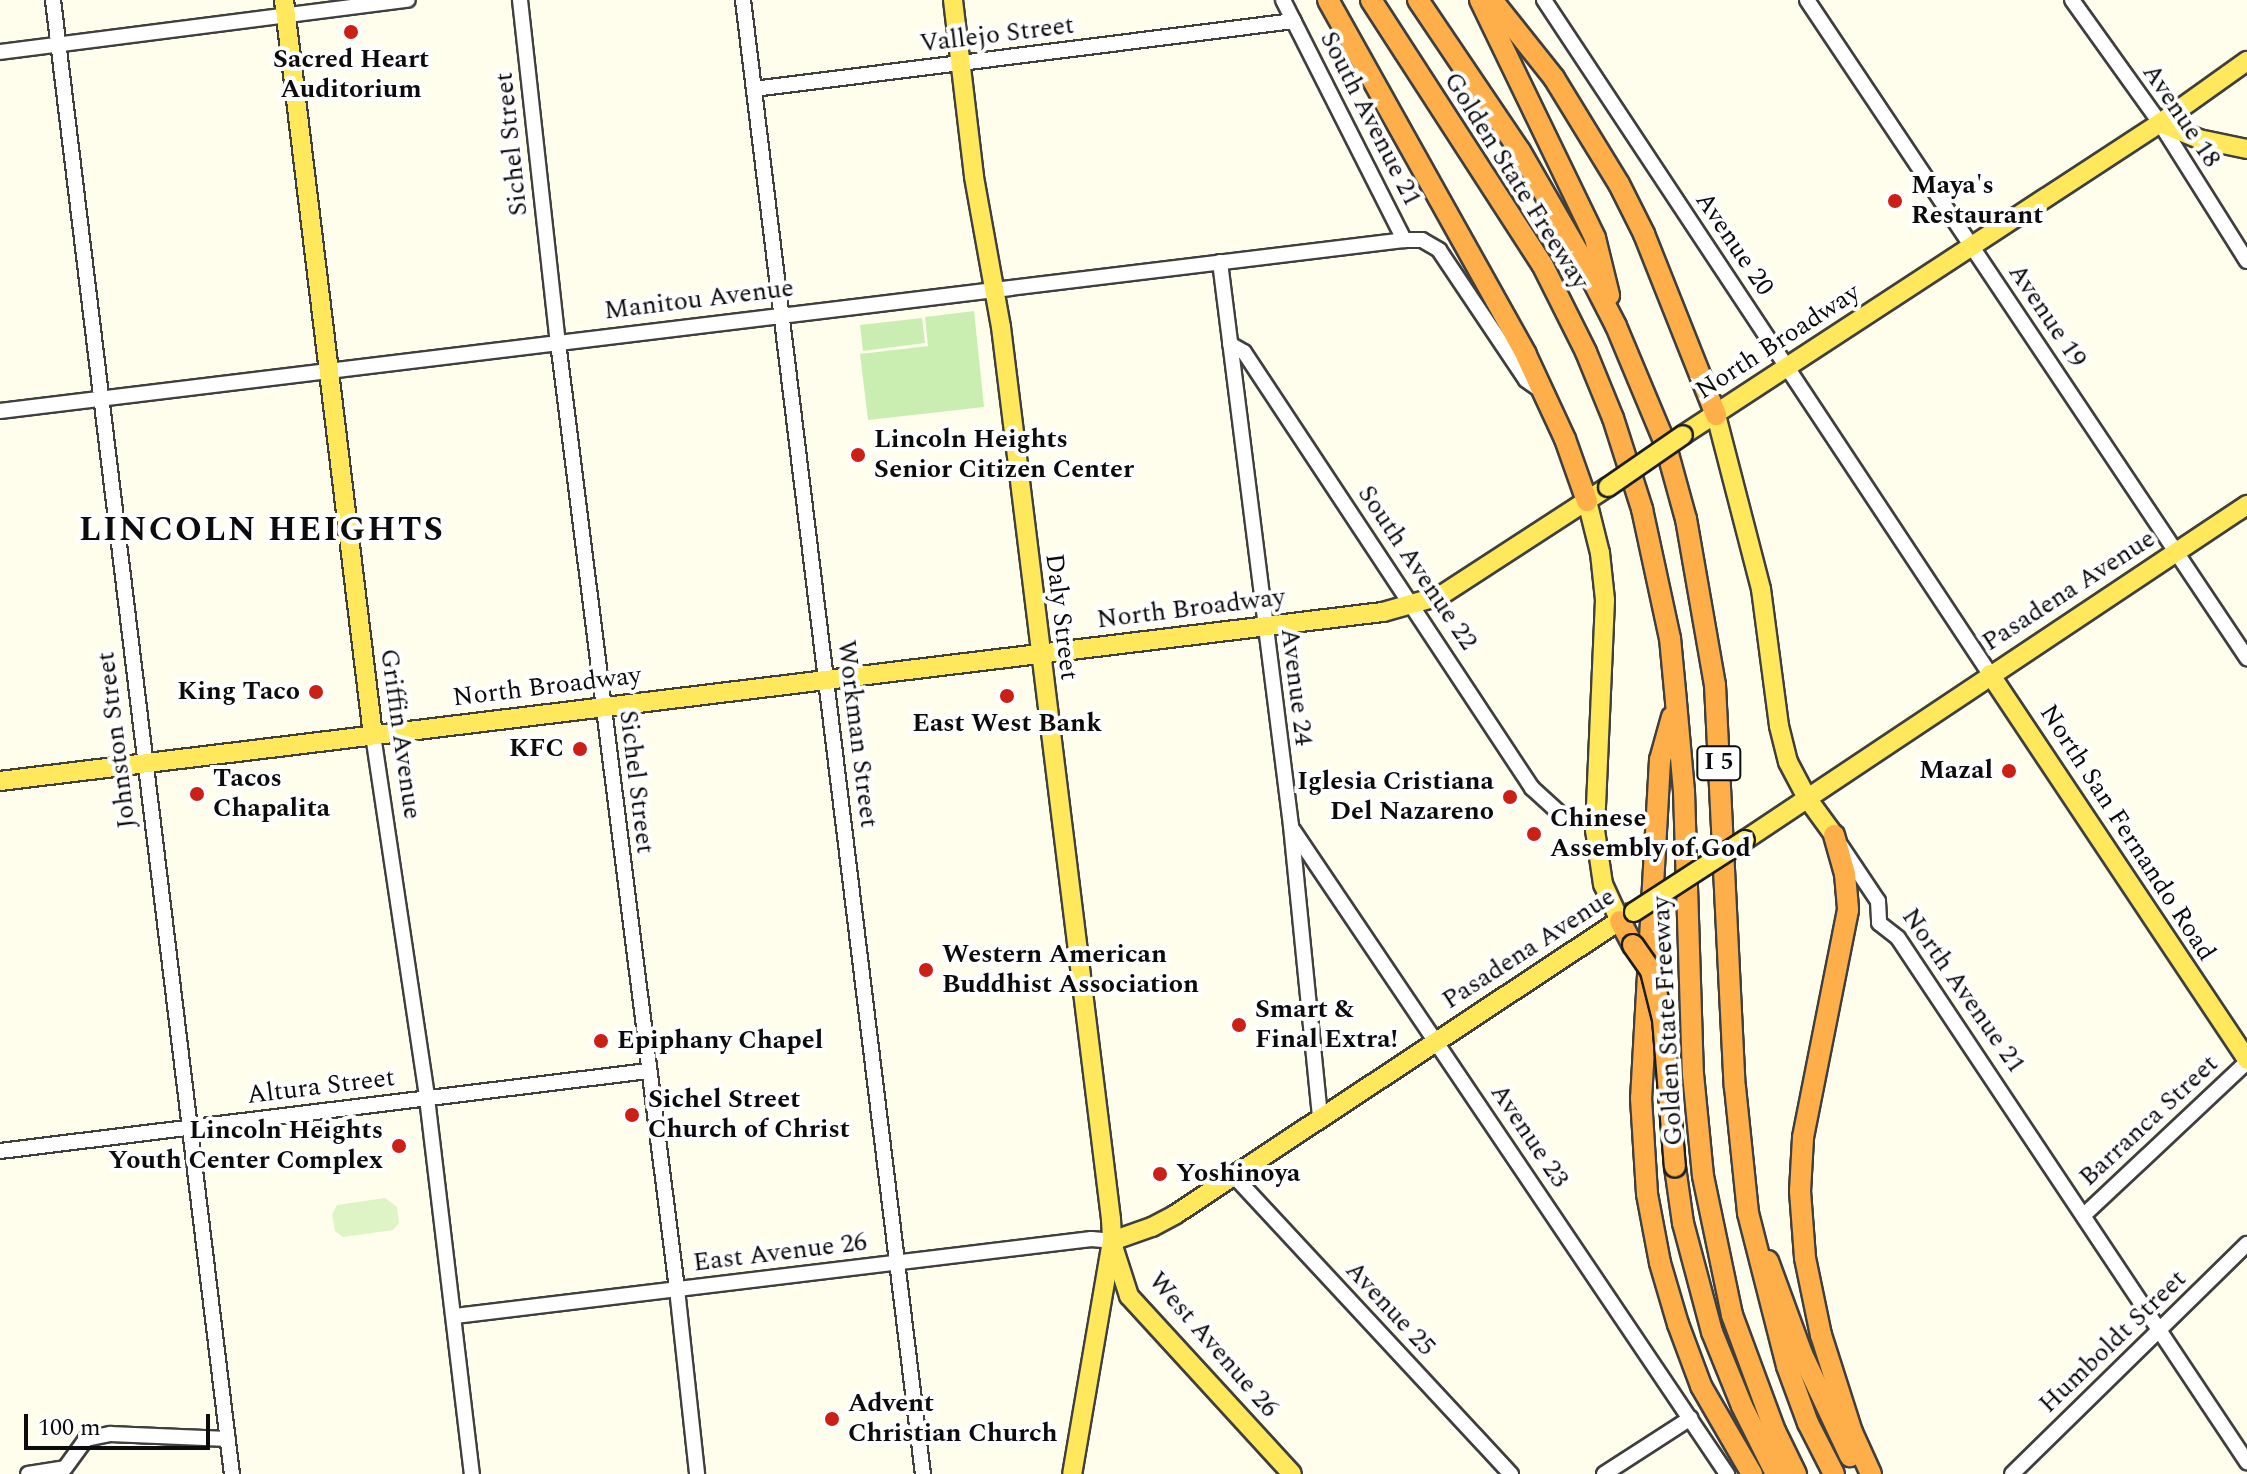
<!DOCTYPE html>
<html>
<head>
<meta charset="utf-8">
<style>
  body { margin:0 }
  #map { position:relative; width:2247px; height:1474px; overflow:hidden; background:#fffdec; font-family:Spectral,serif }
  div>[style] { position:absolute }
  .green>* { inset:0; background:#caeeb1 }
  .pitch>* { inset:0; background:#def4c4 }
  .roads { filter:drop-shadow(2px 0 #3f3f3f) drop-shadow(-2px 0 #3f3f3f) drop-shadow(0 2px #3f3f3f) drop-shadow(0 -2px #3f3f3f) }
  .minor>* { height:14px; margin:-7px; padding:0 7px; transform-origin:7px; border-radius:7px; background:#fff }
  .major>* { height:18px; margin:-9px; padding:0 9px; transform-origin:9px; border-radius:9px; background:#ffe85c }
  .highway>* { height:20px; margin:-10px; padding:0 10px; transform-origin:10px; border-radius:10px; background:#ffaf4a }
  .bridges { filter:drop-shadow(2px 0 #1d1d1d) drop-shadow(-2px 0 #1d1d1d) drop-shadow(0 2px #1d1d1d) drop-shadow(0 -2px #1d1d1d) }
  .major-bridge>* { height:18px; margin:-9px; padding:0 9px; transform-origin:9px; border-radius:9px; background:#ffe85c }
  .highway-bridge>* { height:20px; margin:-10px; padding:0 10px; transform-origin:10px; border-radius:10px; background:#ffaf4a }
  .dots>* { width:22px; height:22px; translate:-50% -50%; box-sizing:border-box; border:4px solid #fff; border-radius:50% }
  span { translate:-50% -50%; white-space:nowrap; text-align:center; line-height:1.15; -webkit-text-stroke:8px #fff; paint-order:stroke }
  .shield-label span { padding:2px 6px; background:#fff; border:2px solid; border-radius:6px; -webkit-text-stroke-width:0 }
  .shield-label { font-size:24px; color:#0c0c0c; font-weight:700 }
  .street-label { font-size:26px; color:#0c0c0c }
  .poi-label { font-size:26px; color:#0c0c0c; font-weight:700 }
  .left { translate:0 -50%; text-align:left }
  .right { translate:-100% -50%; text-align:right }
  .district-label { font-size:34px; color:#0c0c0c; font-weight:700; letter-spacing:2px }
  .scale { position:absolute; left:24px; top:1414px; width:186px; height:36px; box-sizing:border-box; border:4px solid #0c0c0c; border-top:0; padding-left:10px; font-size:24px; line-height:28px; white-space:nowrap; color:#0c0c0c; -webkit-text-stroke:6px #fff; paint-order:stroke }
</style>
</head>
<body>
<div id="map">
  <div class="green">
    <i style="clip-path:polygon(974px 311px,984px 407px,868px 420px,860px 354px,928px 346px,925px 317px)"></i>
    <i style="clip-path:polygon(922px 318px,925px 343px,863px 351px,860px 325px)"></i>
  </div>
  <div class="pitch">
    <i style="clip-path:polygon(385px 1198px,397px 1207px,399px 1223px,393px 1230px,343px 1237px,335px 1231px,332px 1214px,337px 1205px)"></i>
  </div>
  <div class="roads">
    <div class="minor">
      <i style="left:53px;top:0;width:1485px;rotate:83.08deg"></i>
      <i style="left:520px;top:0;width:344px;rotate:83.7deg"></i>
      <i style="left:558px;top:342px;width:954px;rotate:82.84deg"></i>
      <i style="left:677px;top:1289px;width:186px;rotate:83.8deg"></i>
      <i style="left:743px;top:0;width:1485px;rotate:83.04deg"></i>
      <i style="left:1283px;top:0;width:269px;rotate:63.2deg"></i>
      <i style="left:1544px;top:0;width:808px;rotate:56.51deg"></i>
      <i style="left:1807px;top:0;width:792px;rotate:56.23deg"></i>
      <i style="left:2072px;top:0;width:151px;rotate:54.4deg"></i>
      <i style="left:2160px;top:123px;width:163px;rotate:57.8deg"></i>
      <i style="left:0;top:52px;width:411px;rotate:-7.3deg"></i>
      <i style="left:754px;top:89px;width:544px;rotate:-7.18deg"></i>
      <i style="left:1220px;top:262px;width:568px;rotate:82.82deg"></i>
      <i style="left:1291px;top:826px;width:293px;rotate:84.3deg"></i>
      <i style="left:1230px;top:344px;width:16px;rotate:30deg"></i>
      <i style="left:1244px;top:352px;width:523px;rotate:56.55deg"></i>
      <i style="left:1532px;top:788px;width:45px;rotate:42.3deg"></i>
      <i style="left:0;top:411px;width:1414px;rotate:-6.94deg"></i>
      <i style="left:1404px;top:240px;width:18px"></i>
      <i style="left:1422px;top:240px;width:20px;rotate:30deg"></i>
      <i style="left:1439px;top:250px;width:156px;rotate:56.2deg"></i>
      <i style="left:1526px;top:380px;width:19px;rotate:35deg"></i>
      <i style="left:373px;top:735px;width:367px;rotate:81.5deg"></i>
      <i style="left:427px;top:1098px;width:379px;rotate:83.2deg"></i>
      <i style="left:1293px;top:830px;width:777px;rotate:56.02deg"></i>
      <i style="left:1841px;top:846px;width:66px;rotate:56.1deg"></i>
      <i style="left:1878px;top:901px;width:22px;rotate:87deg"></i>
      <i style="left:1879px;top:923px;width:24px;rotate:38deg"></i>
      <i style="left:1898px;top:938px;width:630px;rotate:56.34deg"></i>
      <i style="left:0;top:1151px;width:653px;rotate:-7.04deg"></i>
      <i style="left:1234px;top:1176px;width:407px;rotate:47.1deg"></i>
      <i style="left:2084px;top:1215px;width:224px;rotate:-43.2deg"></i>
      <i style="left:455px;top:1316px;width:641px;rotate:-6.9deg"></i>
      <i style="left:1091px;top:1239px;width:21px;rotate:5deg"></i>
      <i style="left:28px;top:1474px;width:37px;rotate:-9deg"></i>
      <i style="left:65px;top:1468px;width:36px;rotate:-54deg"></i>
      <i style="left:86px;top:1439px;width:25px;rotate:-12deg"></i>
      <i style="left:110px;top:1434px;width:118px;rotate:2.4deg"></i>
      <i style="left:1604px;top:1474px;width:103px;rotate:-32.8deg"></i>
      <i style="left:2012px;top:1474px;width:329px;rotate:-44.4deg"></i>
    </div>
    <div class="major">
      <i style="left:284px;top:0;width:740px;rotate:83.1deg"></i>
      <i style="left:953px;top:0;width:178px;rotate:83.2deg"></i>
      <i style="left:974px;top:177px;width:152px;rotate:79.8deg"></i>
      <i style="left:1001px;top:327px;width:899px;rotate:82.97deg"></i>
      <i style="left:1111px;top:1219px;width:22px;rotate:87deg"></i>
      <i style="left:1112px;top:1241px;width:236px;rotate:99.7deg"></i>
      <i style="left:2160px;top:123px;width:42px;rotate:22.3deg"></i>
      <i style="left:2199px;top:139px;width:49px;rotate:11.8deg"></i>
      <i style="left:1716px;top:415px;width:180px;rotate:75.5deg"></i>
      <i style="left:1761px;top:589px;width:138px;rotate:82.5deg"></i>
      <i style="left:1779px;top:726px;width:37px;rotate:76deg"></i>
      <i style="left:1788px;top:762px;width:41px;rotate:62.2deg"></i>
      <i style="left:1807px;top:798px;width:46px;rotate:53.9deg"></i>
      <i style="left:1683px;top:435px;width:570px;rotate:-33.19deg"></i>
      <i style="left:2160px;top:123px;width:107px;rotate:-35.5deg"></i>
      <i style="left:1587px;top:501px;width:54px;rotate:76deg"></i>
      <i style="left:1600px;top:553px;width:47px;rotate:83.9deg"></i>
      <i style="left:1605px;top:600px;width:230px;rotate:92.5deg"></i>
      <i style="left:1595px;top:830px;width:55px;rotate:81.6deg"></i>
      <i style="left:1603px;top:884px;width:41px;rotate:65.3deg"></i>
      <i style="left:1990px;top:674px;width:464px;rotate:56.3deg"></i>
      <i style="left:0;top:781px;width:1393px;rotate:-6.97deg"></i>
      <i style="left:1383px;top:612px;width:59px;rotate:-15.7deg"></i>
      <i style="left:1440px;top:596px;width:200px;rotate:-33deg"></i>
      <i style="left:1745px;top:840px;width:604px;rotate:-33.72deg"></i>
      <i style="left:1112px;top:1241px;width:42px;rotate:-19.3deg"></i>
      <i style="left:1152px;top:1227px;width:27px;rotate:-28deg"></i>
      <i style="left:1176px;top:1214px;width:546px;rotate:-33.49deg"></i>
      <i style="left:1112px;top:1243px;width:56px;rotate:72.2deg"></i>
      <i style="left:1129px;top:1296px;width:241px;rotate:47.5deg"></i>
    </div>
    <div class="highway">
      <i style="left:1328px;top:0;width:406px;rotate:60.8deg"></i>
      <i style="left:1526px;top:355px;width:93px;rotate:65.1deg"></i>
      <i style="left:1565px;top:439px;width:66px;rotate:70.5deg"></i>
      <i style="left:1371px;top:0;width:315px;rotate:57.1deg"></i>
      <i style="left:1542px;top:264px;width:98px;rotate:63.4deg"></i>
      <i style="left:1586px;top:352px;width:71px;rotate:67.8deg"></i>
      <i style="left:1613px;top:418px;width:96px;rotate:72.3deg"></i>
      <i style="left:1642px;top:509px;width:132px;rotate:77.8deg"></i>
      <i style="left:1670px;top:638px;width:64px;rotate:84.6deg"></i>
      <i style="left:1676px;top:702px;width:89px;rotate:84.9deg"></i>
      <i style="left:1684px;top:791px;width:283px;rotate:88.2deg"></i>
      <i style="left:1693px;top:1074px;width:102px;rotate:84.4deg"></i>
      <i style="left:1703px;top:1176px;width:142px;rotate:78.2deg"></i>
      <i style="left:1732px;top:1315px;width:124px;rotate:69.7deg"></i>
      <i style="left:1775px;top:1431px;width:48px;rotate:64deg"></i>
      <i style="left:1418px;top:0;width:182px;rotate:56deg"></i>
      <i style="left:1520px;top:151px;width:116px;rotate:60.1deg"></i>
      <i style="left:1578px;top:252px;width:83px;rotate:62.8deg"></i>
      <i style="left:1616px;top:326px;width:127px;rotate:67.3deg"></i>
      <i style="left:1665px;top:443px;width:79px;rotate:74.6deg"></i>
      <i style="left:1686px;top:519px;width:169px;rotate:80.1deg"></i>
      <i style="left:1715px;top:685px;width:402px;rotate:87.2deg"></i>
      <i style="left:1735px;top:1087px;width:127px;rotate:84.1deg"></i>
      <i style="left:1748px;top:1213px;width:158px;rotate:75.7deg"></i>
      <i style="left:1787px;top:1366px;width:61px;rotate:69.8deg"></i>
      <i style="left:1808px;top:1423px;width:57px;rotate:63deg"></i>
      <i style="left:1480px;top:0;width:264px;rotate:64.2deg"></i>
      <i style="left:1595px;top:238px;width:59px;rotate:76.2deg"></i>
      <i style="left:1492px;top:0;width:100px;rotate:51.5deg"></i>
      <i style="left:1554px;top:78px;width:124px;rotate:58.5deg"></i>
      <i style="left:1619px;top:184px;width:56px;rotate:63.4deg"></i>
      <i style="left:1644px;top:234px;width:195px;rotate:68.3deg"></i>
      <i style="left:1672px;top:717px;width:45px;rotate:105.6deg"></i>
      <i style="left:1660px;top:760px;width:339px;rotate:93.2deg"></i>
      <i style="left:1641px;top:1098px;width:96px;rotate:86.4deg"></i>
      <i style="left:1647px;top:1194px;width:70px;rotate:79.3deg"></i>
      <i style="left:1660px;top:1263px;width:64px;rotate:73.6deg"></i>
      <i style="left:1678px;top:1324px;width:66px;rotate:69.6deg"></i>
      <i style="left:1701px;top:1386px;width:102px;rotate:59.9deg"></i>
      <i style="left:1834px;top:835px;width:41px;rotate:74.2deg"></i>
      <i style="left:1845px;top:874px;width:36px;rotate:85deg"></i>
      <i style="left:1848px;top:910px;width:232px;rotate:101.2deg"></i>
      <i style="left:1803px;top:1138px;width:53px;rotate:93.2deg"></i>
      <i style="left:1800px;top:1191px;width:67px;rotate:85.7deg"></i>
      <i style="left:1805px;top:1258px;width:79px;rotate:78.3deg"></i>
      <i style="left:1821px;top:1335px;width:102px;rotate:72.3deg"></i>
      <i style="left:1852px;top:1432px;width:46px;rotate:65.7deg"></i>
      <i style="left:1620px;top:921px;width:27px;rotate:62deg"></i>
      <i style="left:1675px;top:1167px;width:57px;rotate:81.9deg"></i>
      <i style="left:1683px;top:1223px;width:113px;rotate:75.1deg"></i>
      <i style="left:1712px;top:1332px;width:80px;rotate:67.9deg"></i>
      <i style="left:1742px;top:1406px;width:76px;rotate:63.4deg"></i>
      <i style="left:1768px;top:1261px;width:99px;rotate:69.9deg"></i>
      <i style="left:1802px;top:1354px;width:113px;rotate:64.8deg"></i>
    </div>
  </div>
  <div class="bridges">
    <div class="major-bridge">
      <i style="left:1608px;top:487px;width:91px;rotate:-34.7deg"></i>
      <i style="left:1634px;top:912px;width:132px;rotate:-33deg"></i>
    </div>
    <div class="highway-bridge">
      <i style="left:1633px;top:945px;width:32px;rotate:55deg"></i>
      <i style="left:1651px;top:971px;width:49px;rotate:76deg"></i>
      <i style="left:1663px;top:1019px;width:148px;rotate:85.4deg"></i>
    </div>
  </div>
  <div class="dots">
    <i style="left:351px;top:32px;background:#ca2016"></i>
    <i style="left:1895px;top:201px;background:#ca2016"></i>
    <i style="left:858px;top:455px;background:#ca2016"></i>
    <i style="left:316px;top:692px;background:#ca2016"></i>
    <i style="left:1007px;top:696px;background:#ca2016"></i>
    <i style="left:580px;top:749px;background:#ca2016"></i>
    <i style="left:2009px;top:771px;background:#ca2016"></i>
    <i style="left:197px;top:794px;background:#ca2016"></i>
    <i style="left:1510px;top:797px;background:#ca2016"></i>
    <i style="left:1534px;top:834px;background:#ca2016"></i>
    <i style="left:926px;top:970px;background:#ca2016"></i>
    <i style="left:1239px;top:1025px;background:#ca2016"></i>
    <i style="left:601px;top:1041px;background:#ca2016"></i>
    <i style="left:632px;top:1115px;background:#ca2016"></i>
    <i style="left:399px;top:1146px;background:#ca2016"></i>
    <i style="left:1160px;top:1174px;background:#ca2016"></i>
    <i style="left:832px;top:1419px;background:#ca2016"></i>
  </div>
  <div class="shield-label">
    <span style="left:1719px;top:763px">I 5</span>
  </div>
  <div class="street-label">
    <span style="left:997px;top:35px;rotate:-7deg">Vallejo Street</span>
    <span style="left:2181px;top:116px;rotate:56deg">Avenue 18</span>
    <span style="left:1370px;top:119px;rotate:63deg">South Avenue 21</span>
    <span style="left:512px;top:144px;rotate:-96deg">Sichel Street</span>
    <span style="left:1516px;top:181px;rotate:58deg">Golden State Freeway</span>
    <span style="left:1734px;top:244px;rotate:56deg">Avenue 20</span>
    <span style="left:699px;top:300px;rotate:-7deg">Manitou Avenue</span>
    <span style="left:2047px;top:316px;rotate:56deg">Avenue 19</span>
    <span style="left:1778px;top:342px;rotate:-33deg">North Broadway</span>
    <span style="left:1417px;top:568px;rotate:56deg">South Avenue 22</span>
    <span style="left:2069px;top:591px;rotate:-33deg">Pasadena Avenue</span>
    <span style="left:1191px;top:609px;rotate:-7deg">North Broadway</span>
    <span style="left:1061px;top:617px;rotate:83deg">Daly Street</span>
    <span style="left:547px;top:687px;rotate:-7deg">North Broadway</span>
    <span style="left:1296px;top:687px;rotate:83deg">Avenue 24</span>
    <span style="left:400px;top:734px;rotate:82deg">Griffin Avenue</span>
    <span style="left:857px;top:734px;rotate:83deg">Workman Street</span>
    <span style="left:117px;top:740px;rotate:-97deg">Johnston Street</span>
    <span style="left:636px;top:782px;rotate:83deg">Sichel Street</span>
    <span style="left:2127px;top:833px;rotate:57deg">North San Fernando Road</span>
    <span style="left:1529px;top:949px;rotate:-33deg">Pasadena Avenue</span>
    <span style="left:1963px;top:991px;rotate:55deg">North Avenue 21</span>
    <span style="left:1668px;top:1021px;rotate:-93deg">Golden State Freeway</span>
    <span style="left:321px;top:1087px;rotate:-7deg">Altura Street</span>
    <span style="left:2149px;top:1121px;rotate:-43deg">Barranca Street</span>
    <span style="left:1529px;top:1136px;rotate:56deg">Avenue 23</span>
    <span style="left:780px;top:1253px;rotate:-7deg">East Avenue 26</span>
    <span style="left:1390px;top:1309px;rotate:47deg">Avenue 25</span>
    <span style="left:2113px;top:1342px;rotate:-44deg">Humboldt Street</span>
    <span style="left:1213px;top:1345px;rotate:49deg">West Avenue 26</span>
  </div>
  <div class="poi-label">
    <span style="left:351px;top:75px">Sacred Heart<br>Auditorium</span>
    <span class="left" style="left:1911px;top:201px">Maya's<br>Restaurant</span>
    <span class="left" style="left:874px;top:455px">Lincoln Heights<br>Senior Citizen Center</span>
    <span class="right" style="left:300px;top:692px">King Taco</span>
    <span style="left:1007px;top:724px">East West Bank</span>
    <span class="right" style="left:564px;top:749px">KFC</span>
    <span class="right" style="left:1993px;top:771px">Mazal</span>
    <span class="left" style="left:213px;top:794px">Tacos<br>Chapalita</span>
    <span class="right" style="left:1494px;top:797px">Iglesia Cristiana<br>Del Nazareno</span>
    <span class="left" style="left:1550px;top:834px">Chinese<br>Assembly of God</span>
    <span class="left" style="left:942px;top:970px">Western American<br>Buddhist Association</span>
    <span class="left" style="left:1255px;top:1025px">Smart &amp;<br>Final Extra!</span>
    <span class="left" style="left:617px;top:1041px">Epiphany Chapel</span>
    <span class="left" style="left:648px;top:1115px">Sichel Street<br>Church of Christ</span>
    <span class="right" style="left:383px;top:1146px">Lincoln Heights<br>Youth Center Complex</span>
    <span class="left" style="left:1176px;top:1174px">Yoshinoya</span>
    <span class="left" style="left:848px;top:1419px">Advent<br>Christian Church</span>
  </div>
  <div class="district-label">
    <span style="left:262px;top:531px">LINCOLN HEIGHTS</span>
  </div>
  <div class="scale">100 m</div>
</div>
</body>
</html>
